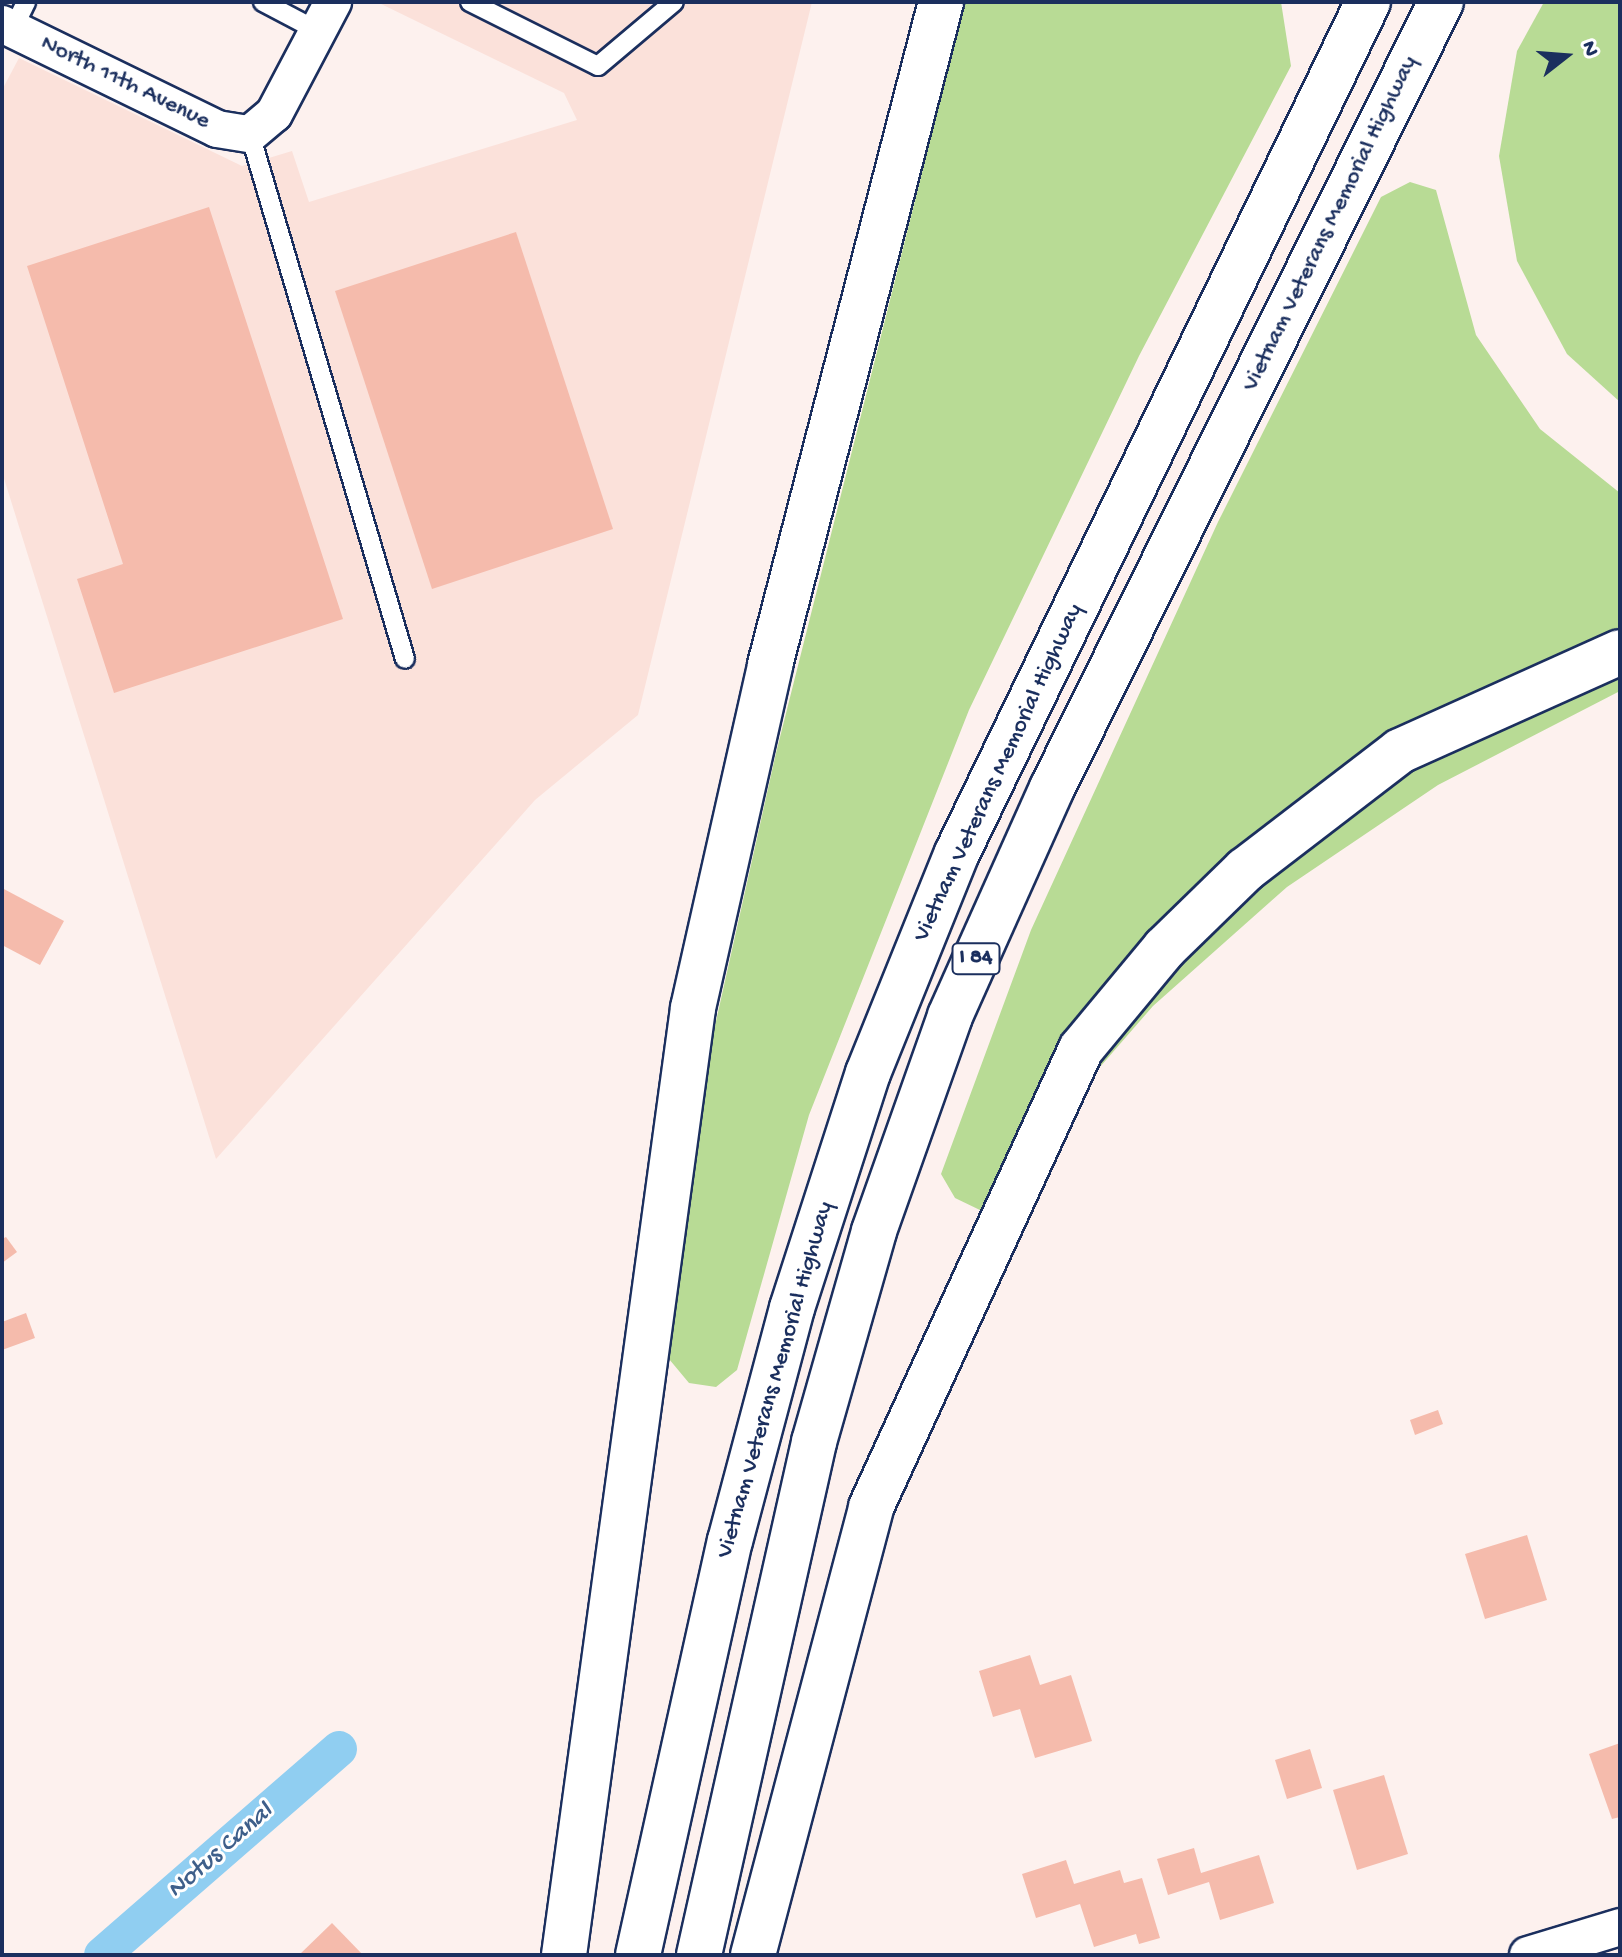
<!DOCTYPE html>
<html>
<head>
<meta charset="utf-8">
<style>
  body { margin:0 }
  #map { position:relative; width:1622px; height:1957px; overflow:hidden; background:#fdf1ee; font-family:"Gochi Hand",sans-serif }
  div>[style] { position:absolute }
  .built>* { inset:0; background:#fbe1da }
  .green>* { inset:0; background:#b8db95 }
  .canal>* { height:36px; margin:-18px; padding:0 18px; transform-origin:18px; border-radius:18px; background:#90cef1 }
  .building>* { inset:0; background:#f5bbac }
  .roads { filter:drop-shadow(2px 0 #1b2f5e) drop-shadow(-2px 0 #1b2f5e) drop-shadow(0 2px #1b2f5e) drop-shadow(0 -2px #1b2f5e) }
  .lane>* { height:18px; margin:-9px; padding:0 9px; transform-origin:9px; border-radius:9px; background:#fff }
  .street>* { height:36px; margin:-18px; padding:0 18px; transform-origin:18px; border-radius:18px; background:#fff }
  .highway>* { height:44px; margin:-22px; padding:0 22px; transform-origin:22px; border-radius:22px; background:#fff }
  span { translate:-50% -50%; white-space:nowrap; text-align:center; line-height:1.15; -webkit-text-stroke:6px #fff; paint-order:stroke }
  .shield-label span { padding:2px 6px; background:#fff; border:2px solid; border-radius:6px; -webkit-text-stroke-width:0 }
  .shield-label { font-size:22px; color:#1b2f5e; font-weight:700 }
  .street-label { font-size:24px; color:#1b2f5e }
  .water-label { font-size:26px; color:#3e5f8a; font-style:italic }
  .frame { position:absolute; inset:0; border:4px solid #1b2f5e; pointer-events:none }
  .north { position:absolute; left:1526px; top:16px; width:80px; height:80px; -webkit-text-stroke:6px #fff; paint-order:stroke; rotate:73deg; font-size:22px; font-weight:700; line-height:32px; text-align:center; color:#1b2f5e }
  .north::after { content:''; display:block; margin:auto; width:28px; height:36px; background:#1b2f5e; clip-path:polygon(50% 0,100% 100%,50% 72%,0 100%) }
</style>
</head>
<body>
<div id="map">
  <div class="built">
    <i style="clip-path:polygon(377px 2px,812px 2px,638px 715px,535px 800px,216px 1159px,2px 472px,2px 90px,19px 58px,242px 166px,292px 151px,309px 202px,577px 120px,564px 93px)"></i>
  </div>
  <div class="green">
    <i style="clip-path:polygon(965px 2px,1281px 2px,1291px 66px,1139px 356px,969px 710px,809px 1115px,737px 1370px,716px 1387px,689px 1383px,664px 1353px,706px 1066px,776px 753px)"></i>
    <i style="clip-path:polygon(1544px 2px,1620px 2px,1620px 402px,1567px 354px,1517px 261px,1499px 156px,1517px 51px)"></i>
    <i style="clip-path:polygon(1410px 182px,1436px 190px,1476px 335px,1540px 429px,1620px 493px,1620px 691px,1438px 785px,1287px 887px,1153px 1006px,1073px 1098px,1008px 1191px,982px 1211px,955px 1198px,941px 1174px,1031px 930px,1218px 522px,1381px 197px)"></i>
  </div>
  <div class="canal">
    <i style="left:102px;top:1955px;width:314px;rotate:-41deg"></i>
  </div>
  <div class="building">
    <i style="clip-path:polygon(209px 207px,343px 619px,114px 693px,77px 579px,123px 564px,27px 266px)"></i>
    <i style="clip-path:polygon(516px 232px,613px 529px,432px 589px,335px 291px)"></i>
    <i style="clip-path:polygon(2px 888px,64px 921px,40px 965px,2px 945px)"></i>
    <i style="clip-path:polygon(6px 1237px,17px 1252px,2px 1263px,2px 1239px)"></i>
    <i style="clip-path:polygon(26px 1313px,35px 1338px,2px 1350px,2px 1322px)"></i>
    <i style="clip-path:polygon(1438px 1410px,1443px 1424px,1415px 1435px,1410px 1420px)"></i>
    <i style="clip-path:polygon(1527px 1535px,1547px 1600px,1485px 1619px,1465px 1554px)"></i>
    <i style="clip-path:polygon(1030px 1655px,1040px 1685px,1071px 1675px,1092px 1741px,1035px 1758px,1020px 1709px,993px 1717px,979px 1671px)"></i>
    <i style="clip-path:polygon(1620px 1743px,1620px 1817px,1612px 1819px,1589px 1754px)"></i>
    <i style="clip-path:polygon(1310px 1749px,1322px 1788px,1287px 1799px,1275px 1760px)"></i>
    <i style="clip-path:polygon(1384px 1775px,1408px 1854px,1357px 1870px,1333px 1790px)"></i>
    <i style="clip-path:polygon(1194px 1848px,1201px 1873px,1259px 1855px,1274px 1903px,1220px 1920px,1209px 1882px,1168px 1895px,1157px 1859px)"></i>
    <i style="clip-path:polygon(1066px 1860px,1074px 1884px,1120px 1870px,1124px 1883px,1142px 1878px,1160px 1938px,1139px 1944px,1136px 1934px,1094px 1947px,1080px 1904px,1036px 1918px,1022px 1874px)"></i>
    <i style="clip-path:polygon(332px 1923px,363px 1955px,299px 1955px)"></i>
  </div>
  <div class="roads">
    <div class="lane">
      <i style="left:263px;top:2px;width:62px;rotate:27.8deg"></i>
      <i style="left:470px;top:2px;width:143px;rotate:26.6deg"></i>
      <i style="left:598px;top:66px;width:99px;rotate:-40.1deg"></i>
      <i style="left:13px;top:29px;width:30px;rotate:-64deg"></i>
      <i style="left:250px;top:134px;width:547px;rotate:73.55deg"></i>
    </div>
    <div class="street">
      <i style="left:2px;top:24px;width:239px;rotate:26deg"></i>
      <i style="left:217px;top:129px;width:33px;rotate:9deg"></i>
      <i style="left:250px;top:134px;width:31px;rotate:-40deg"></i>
      <i style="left:274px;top:114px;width:127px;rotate:-62.2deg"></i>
      <i style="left:1528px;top:1955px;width:96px;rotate:-16.9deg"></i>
    </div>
    <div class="highway">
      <i style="left:564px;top:1955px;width:956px;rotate:-82.24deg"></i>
      <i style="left:693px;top:1008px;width:352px;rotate:-77.3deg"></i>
      <i style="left:770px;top:665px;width:685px;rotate:-75.54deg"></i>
      <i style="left:638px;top:1955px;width:424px;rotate:-77.5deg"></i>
      <i style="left:730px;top:1541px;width:241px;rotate:-75.1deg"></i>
      <i style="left:792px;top:1308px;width:247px;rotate:-72.1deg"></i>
      <i style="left:868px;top:1073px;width:237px;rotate:-68deg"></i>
      <i style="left:957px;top:853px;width:945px;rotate:-64.22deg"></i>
      <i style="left:699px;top:1955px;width:526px;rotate:-77.36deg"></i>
      <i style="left:814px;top:1442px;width:219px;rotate:-74.1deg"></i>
      <i style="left:874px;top:1231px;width:228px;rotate:-70.5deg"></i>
      <i style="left:950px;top:1016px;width:250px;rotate:-65.9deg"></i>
      <i style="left:1052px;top:788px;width:877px;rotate:-63.67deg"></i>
      <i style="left:753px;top:1955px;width:463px;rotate:-75.2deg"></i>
      <i style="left:871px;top:1507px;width:504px;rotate:-65.37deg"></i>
      <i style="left:1081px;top:1049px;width:131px;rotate:-50.3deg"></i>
      <i style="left:1165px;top:948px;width:112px;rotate:-44.3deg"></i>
      <i style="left:1245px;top:870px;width:195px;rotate:-37.5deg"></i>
      <i style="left:1400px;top:751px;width:241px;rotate:-24.2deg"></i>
    </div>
  </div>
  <div class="shield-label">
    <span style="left:976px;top:959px">I 84</span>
  </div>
  <div class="street-label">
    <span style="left:125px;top:83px;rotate:26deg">North 11th Avenue</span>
    <span style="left:1331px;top:224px;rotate:-64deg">Vietnam Veterans Memorial Highway</span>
    <span style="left:999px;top:773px;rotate:-65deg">Vietnam Veterans Memorial Highway</span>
    <span style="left:776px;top:1380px;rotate:-74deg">Vietnam Veterans Memorial Highway</span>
  </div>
  <div class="water-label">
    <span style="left:221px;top:1852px;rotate:-41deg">Notus Canal</span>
  </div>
  <div class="frame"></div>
  <div class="north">N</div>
</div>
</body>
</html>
